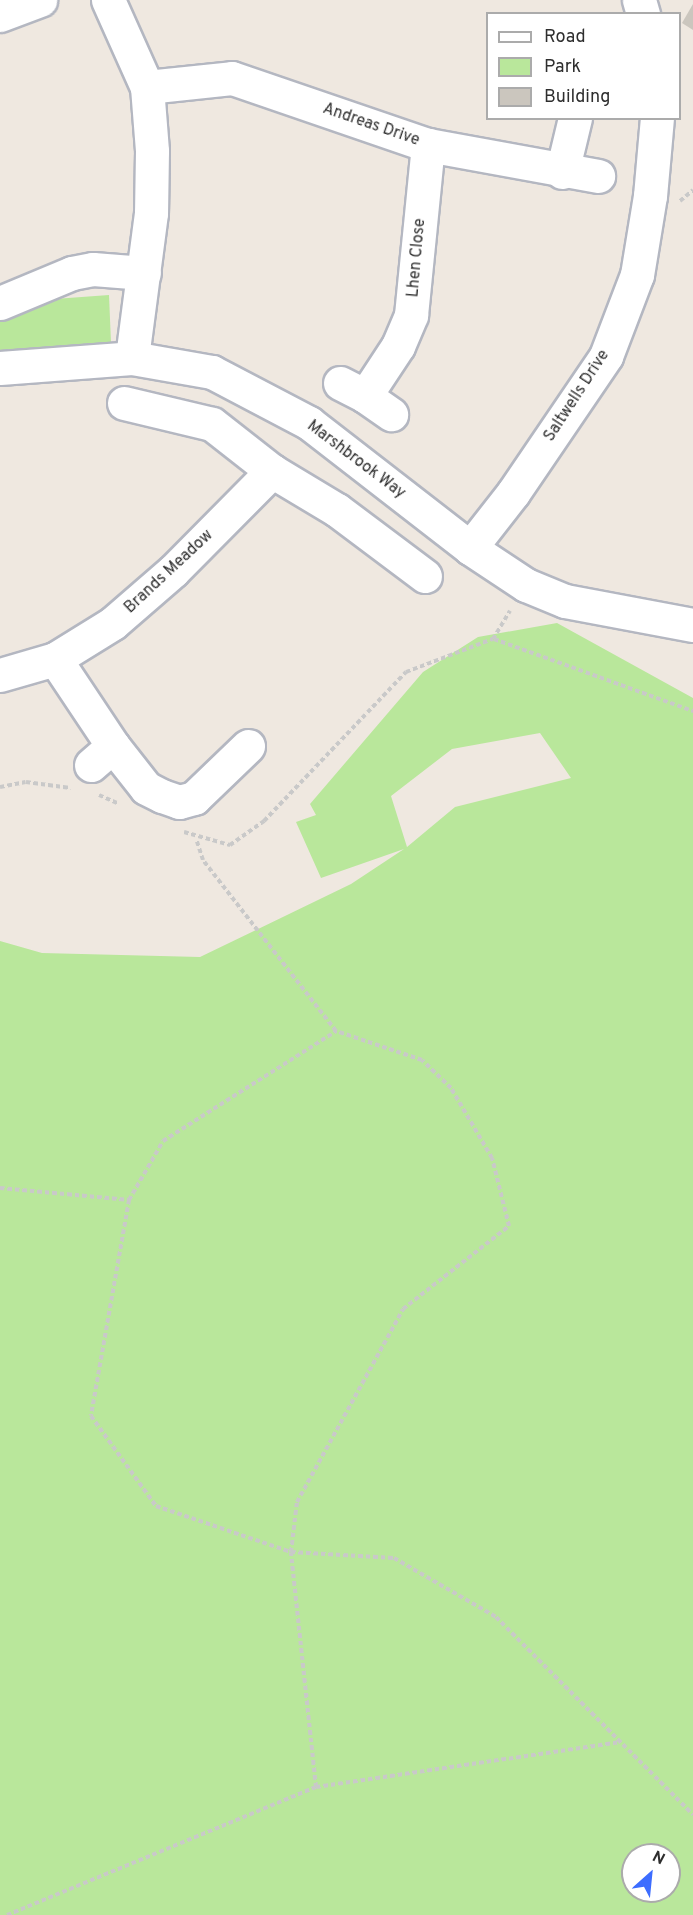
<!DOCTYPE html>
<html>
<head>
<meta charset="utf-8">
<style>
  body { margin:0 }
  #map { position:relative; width:693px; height:1915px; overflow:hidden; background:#efe8e0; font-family:Overpass,sans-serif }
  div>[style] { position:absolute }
  .green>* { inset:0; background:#b9e79b }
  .building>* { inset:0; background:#cbc6be }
  .path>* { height:4px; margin-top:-2px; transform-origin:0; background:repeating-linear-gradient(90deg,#c9c9c9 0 4.5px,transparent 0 7.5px) }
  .roads { filter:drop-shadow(2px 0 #b4b7c1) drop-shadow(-2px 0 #b4b7c1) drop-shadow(0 2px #b4b7c1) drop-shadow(0 -2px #b4b7c1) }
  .minor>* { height:33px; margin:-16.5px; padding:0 16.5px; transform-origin:16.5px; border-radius:16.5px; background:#fff }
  span { translate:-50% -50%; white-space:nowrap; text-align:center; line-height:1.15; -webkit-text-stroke:5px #fff; paint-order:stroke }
  .street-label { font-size:16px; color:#2e2e2e }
  .legend { position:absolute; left:486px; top:12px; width:195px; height:108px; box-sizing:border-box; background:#fff; border:2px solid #ababab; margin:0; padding:8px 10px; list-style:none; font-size:18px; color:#2e2e2e }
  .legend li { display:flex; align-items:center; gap:12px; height:30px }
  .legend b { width:30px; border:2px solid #ababab }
  .north { position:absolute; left:621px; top:1843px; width:60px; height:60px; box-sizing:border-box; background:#fff; border:2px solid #ababab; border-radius:50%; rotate:27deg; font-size:16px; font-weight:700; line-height:24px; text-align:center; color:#2e2e2e }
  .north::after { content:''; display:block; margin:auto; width:21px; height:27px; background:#3d6dff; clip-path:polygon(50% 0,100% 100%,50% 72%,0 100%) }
</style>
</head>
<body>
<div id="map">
  <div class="green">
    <i style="clip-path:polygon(109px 295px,111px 343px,0 354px,0 303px)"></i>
    <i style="clip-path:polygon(evenodd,557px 623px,693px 698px,693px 1915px,0 1915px,0 941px,42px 953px,200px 957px,351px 884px,404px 849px,321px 878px,296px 822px,316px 815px,310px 804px,423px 672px,478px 637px,557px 623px,540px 733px,571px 778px,455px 807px,407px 847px,391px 796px,452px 749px,540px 733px,557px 623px,633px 1855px,669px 1855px,669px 1891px,633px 1891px,633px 1855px)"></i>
  </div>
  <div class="building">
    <i style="clip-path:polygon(693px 4px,693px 30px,682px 23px)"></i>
  </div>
  <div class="path">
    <i style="left:680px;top:201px;width:17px;rotate:-40deg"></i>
    <i style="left:494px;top:639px;width:212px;rotate:19.9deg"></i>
    <i style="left:0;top:787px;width:26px;rotate:-11deg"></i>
    <i style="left:26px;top:782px;width:45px;rotate:7.6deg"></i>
    <i style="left:99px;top:795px;width:20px;rotate:24deg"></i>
    <i style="left:184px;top:832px;width:48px;rotate:15.8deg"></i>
    <i style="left:230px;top:845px;width:42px;rotate:-35.2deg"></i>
    <i style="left:264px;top:821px;width:206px;rotate:-46.4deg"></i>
    <i style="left:406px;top:672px;width:93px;rotate:-20.8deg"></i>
    <i style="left:493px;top:639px;width:33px;rotate:-59deg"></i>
    <i style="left:0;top:1188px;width:130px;rotate:5.3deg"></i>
    <i style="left:129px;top:1200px;width:68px;rotate:-60deg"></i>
    <i style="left:163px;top:1141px;width:205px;rotate:-32.4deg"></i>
    <i style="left:129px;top:1200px;width:219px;rotate:100deg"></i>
    <i style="left:91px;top:1416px;width:111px;rotate:54.2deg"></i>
    <i style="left:156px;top:1506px;width:143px;rotate:18.8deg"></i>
    <i style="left:291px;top:1552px;width:50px;rotate:-83.2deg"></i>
    <i style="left:297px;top:1502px;width:220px;rotate:-61.2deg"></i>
    <i style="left:403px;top:1309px;width:135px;rotate:-38.1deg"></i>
    <i style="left:509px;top:1226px;width:70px;rotate:-104deg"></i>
    <i style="left:492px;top:1158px;width:81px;rotate:-120.4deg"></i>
    <i style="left:451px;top:1088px;width:40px;rotate:-136deg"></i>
    <i style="left:422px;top:1060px;width:91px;rotate:-161.4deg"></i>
    <i style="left:336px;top:1031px;width:217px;rotate:-127.9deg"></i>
    <i style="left:203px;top:860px;width:22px;rotate:-108deg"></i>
    <i style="left:316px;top:1787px;width:306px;rotate:-8.4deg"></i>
    <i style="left:7px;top:1915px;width:334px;rotate:-22.5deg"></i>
    <i style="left:316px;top:1787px;width:236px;rotate:-96.1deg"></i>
    <i style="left:291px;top:1552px;width:103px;rotate:3.3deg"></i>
    <i style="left:394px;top:1558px;width:118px;rotate:30deg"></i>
    <i style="left:496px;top:1617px;width:279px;rotate:45.1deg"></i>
  </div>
  <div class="roads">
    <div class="minor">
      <i style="left:108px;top:0;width:95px;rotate:65.9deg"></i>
      <i style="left:147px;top:87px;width:64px;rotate:85.5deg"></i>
      <i style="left:152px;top:151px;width:62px;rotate:90.9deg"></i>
      <i style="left:151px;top:213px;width:146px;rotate:97.5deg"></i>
      <i style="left:639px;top:0;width:15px;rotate:74deg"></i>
      <i style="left:0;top:15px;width:43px;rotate:-20.6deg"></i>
      <i style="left:147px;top:87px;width:85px;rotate:-6deg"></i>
      <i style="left:232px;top:78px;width:207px;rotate:18.9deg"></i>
      <i style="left:428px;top:145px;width:173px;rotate:10.3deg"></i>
      <i style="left:562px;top:172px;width:56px;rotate:-76.5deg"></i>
      <i style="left:0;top:303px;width:78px;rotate:-22.6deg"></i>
      <i style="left:72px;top:273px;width:21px;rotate:-11deg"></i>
      <i style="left:93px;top:269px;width:51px;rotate:4.5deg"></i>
      <i style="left:0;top:368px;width:132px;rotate:-4.3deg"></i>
      <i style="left:132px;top:358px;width:81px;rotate:9.9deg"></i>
      <i style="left:212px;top:372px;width:110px;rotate:27.7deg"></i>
      <i style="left:309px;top:423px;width:204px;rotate:37.8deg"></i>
      <i style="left:470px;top:548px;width:67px;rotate:33.5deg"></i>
      <i style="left:526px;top:585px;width:42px;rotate:22.3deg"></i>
      <i style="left:565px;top:601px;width:130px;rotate:10.6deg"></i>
      <i style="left:340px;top:383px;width:28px;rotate:27deg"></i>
      <i style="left:365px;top:396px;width:60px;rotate:-56.6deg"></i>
      <i style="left:398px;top:346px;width:34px;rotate:-67deg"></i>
      <i style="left:411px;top:315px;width:171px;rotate:-84.3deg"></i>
      <i style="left:365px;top:396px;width:32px;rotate:35deg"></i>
      <i style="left:124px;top:403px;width:90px;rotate:13.4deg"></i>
      <i style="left:212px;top:424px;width:76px;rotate:38.1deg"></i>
      <i style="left:470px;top:548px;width:70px;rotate:-52deg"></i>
      <i style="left:513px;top:493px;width:166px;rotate:-55.8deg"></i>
      <i style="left:606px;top:356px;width:87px;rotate:-69.1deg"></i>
      <i style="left:637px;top:275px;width:80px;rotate:-80.7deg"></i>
      <i style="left:650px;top:196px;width:78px;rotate:-84.9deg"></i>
      <i style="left:55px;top:659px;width:105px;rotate:56.3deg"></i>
      <i style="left:113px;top:746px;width:53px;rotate:51.8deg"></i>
      <i style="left:146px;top:788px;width:18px;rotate:27deg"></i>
      <i style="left:162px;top:796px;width:18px;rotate:19deg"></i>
      <i style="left:179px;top:802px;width:16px;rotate:-15deg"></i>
      <i style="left:194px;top:798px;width:75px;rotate:-43.9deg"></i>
      <i style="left:0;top:675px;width:57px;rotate:-16.2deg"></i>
      <i style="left:55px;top:659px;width:68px;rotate:-31.8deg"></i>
      <i style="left:113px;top:623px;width:79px;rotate:-40.9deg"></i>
      <i style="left:173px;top:571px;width:141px;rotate:-45.3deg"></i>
      <i style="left:272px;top:471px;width:76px;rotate:31deg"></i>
      <i style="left:337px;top:510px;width:110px;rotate:36.9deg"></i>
      <i style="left:91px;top:765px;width:29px;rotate:-41deg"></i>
    </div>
  </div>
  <div class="street-label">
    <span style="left:371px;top:125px;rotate:19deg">Andreas Drive</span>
    <span style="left:417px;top:258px;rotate:-85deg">Lhen Close</span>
    <span style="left:577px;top:396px;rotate:-57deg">Saltwells Drive</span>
    <span style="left:356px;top:460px;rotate:37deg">Marshbrook Way</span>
    <span style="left:169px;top:572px;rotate:-43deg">Brands Meadow</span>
  </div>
  <ul class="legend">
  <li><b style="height:8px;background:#fff"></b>Road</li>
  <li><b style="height:16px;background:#b9e79b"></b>Park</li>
  <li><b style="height:16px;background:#cbc6be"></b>Building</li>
  </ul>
  <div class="north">N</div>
</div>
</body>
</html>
